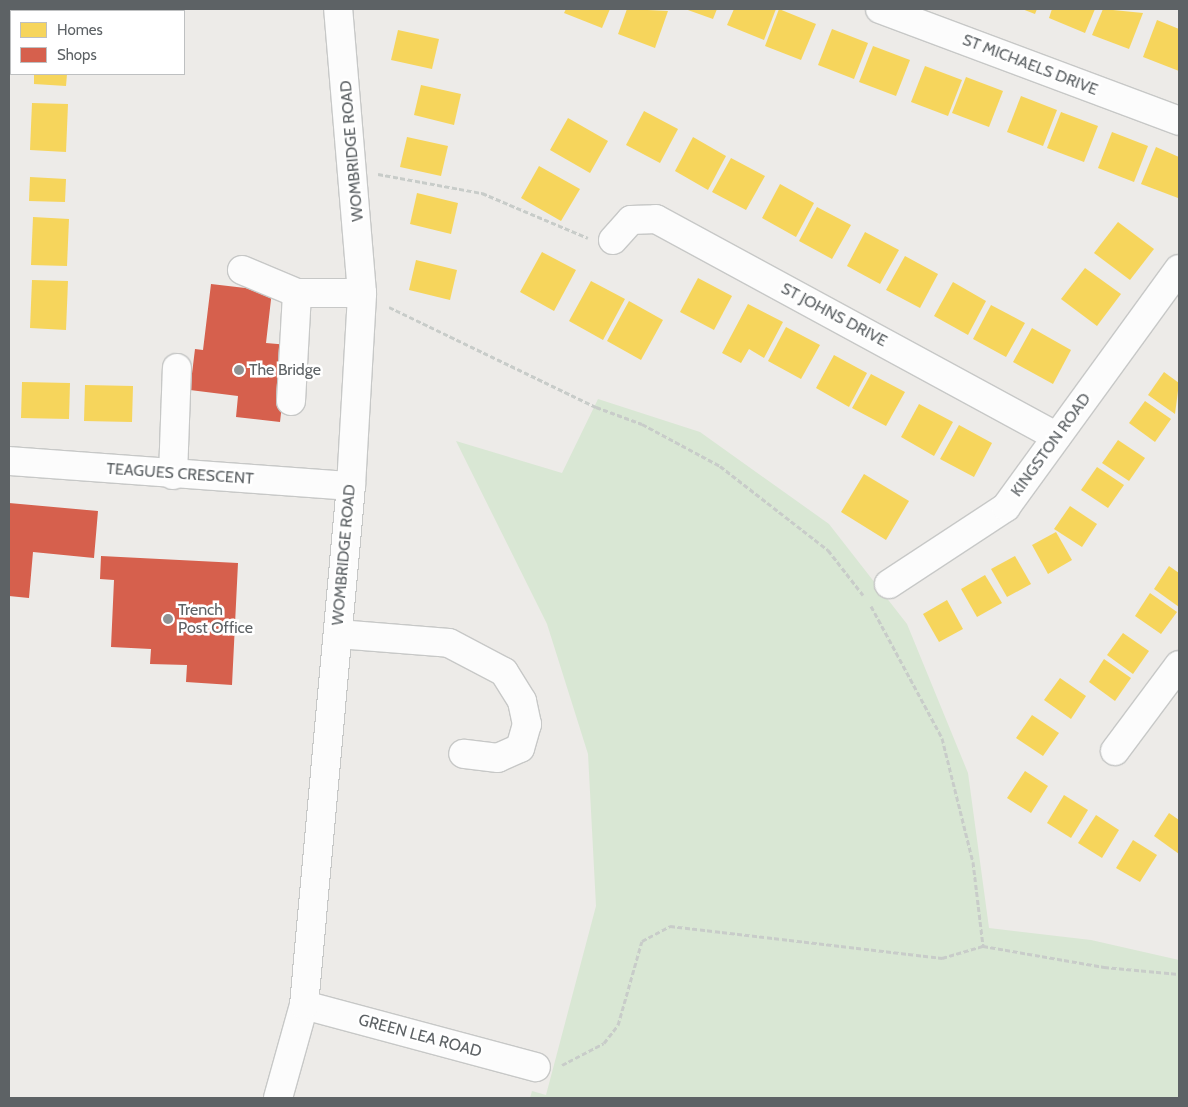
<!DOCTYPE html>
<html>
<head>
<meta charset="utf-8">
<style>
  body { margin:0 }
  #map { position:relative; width:1188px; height:1107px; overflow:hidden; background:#edebe8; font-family:Cabin,sans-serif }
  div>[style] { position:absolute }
  .green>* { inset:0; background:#d9e7d4 }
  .homes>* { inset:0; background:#f6d55c }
  .shops>* { inset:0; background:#d6604d }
  .path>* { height:3px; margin-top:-1.5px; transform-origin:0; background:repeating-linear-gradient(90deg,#c8ccc9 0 5px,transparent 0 7.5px) }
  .roads { filter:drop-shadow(1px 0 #c7c8c7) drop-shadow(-1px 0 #c7c8c7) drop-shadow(0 1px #c7c8c7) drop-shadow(0 -1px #c7c8c7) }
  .minor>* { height:28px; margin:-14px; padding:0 14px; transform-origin:14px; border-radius:14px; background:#fcfcfc }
  .dots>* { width:14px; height:14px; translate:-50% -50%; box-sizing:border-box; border:2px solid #fff; border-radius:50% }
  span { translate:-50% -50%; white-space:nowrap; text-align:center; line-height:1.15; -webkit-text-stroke:5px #fff; paint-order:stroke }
  .street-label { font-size:16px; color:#5d6265 }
  .poi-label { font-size:16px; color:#5d6265 }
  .left { translate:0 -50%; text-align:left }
  .frame { position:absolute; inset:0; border:10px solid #5d6265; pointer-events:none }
  .legend { position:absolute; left:10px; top:10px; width:175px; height:65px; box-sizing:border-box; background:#fff; border:1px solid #bec0c1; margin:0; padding:6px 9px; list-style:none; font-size:15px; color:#5d6265 }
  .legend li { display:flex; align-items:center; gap:10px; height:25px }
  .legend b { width:25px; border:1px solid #bec0c1 }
</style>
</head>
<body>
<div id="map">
  <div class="green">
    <i style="clip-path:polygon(598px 399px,700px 432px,829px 524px,907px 624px,968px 773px,989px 928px,1091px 940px,1179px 960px,1179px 1098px,530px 1098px,532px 1091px,546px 1095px,596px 906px,588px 754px,547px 624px,456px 441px,562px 473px)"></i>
  </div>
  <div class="homes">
    <i style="clip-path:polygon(34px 9px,72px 9px,72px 11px,34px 11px)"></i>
    <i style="clip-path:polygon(566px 9px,610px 9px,602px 28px,564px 13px)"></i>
    <i style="clip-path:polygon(627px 9px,668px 11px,655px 48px,618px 34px)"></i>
    <i style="clip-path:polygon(685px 9px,717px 9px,713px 19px)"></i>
    <i style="clip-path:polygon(734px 9px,776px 9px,764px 40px,727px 25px)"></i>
    <i style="clip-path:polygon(779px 9px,816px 24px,801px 60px,765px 46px)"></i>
    <i style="clip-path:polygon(1022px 9px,1037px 9px,1035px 14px)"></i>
    <i style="clip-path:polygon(1052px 9px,1095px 9px,1085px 33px,1049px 18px)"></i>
    <i style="clip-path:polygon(1103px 9px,1143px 13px,1129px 49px,1092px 35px)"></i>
    <i style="clip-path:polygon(1157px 20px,1179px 29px,1179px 71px,1143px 57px)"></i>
    <i style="clip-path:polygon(832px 29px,868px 43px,854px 79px,818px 65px)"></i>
    <i style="clip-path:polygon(398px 30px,439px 39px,432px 69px,391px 60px)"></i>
    <i style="clip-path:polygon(873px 46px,910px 60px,896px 96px,859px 82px)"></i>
    <i style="clip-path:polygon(925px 66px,962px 80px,948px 116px,911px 102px)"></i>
    <i style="clip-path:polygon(34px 74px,67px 74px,66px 86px,34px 84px)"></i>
    <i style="clip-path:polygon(966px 77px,1003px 91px,989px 127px,952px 113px)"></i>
    <i style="clip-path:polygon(421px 85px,461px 94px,454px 125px,414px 115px)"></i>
    <i style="clip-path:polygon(1021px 96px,1057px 110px,1043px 146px,1007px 132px)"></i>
    <i style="clip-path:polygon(32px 103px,68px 104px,66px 152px,30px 150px)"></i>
    <i style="clip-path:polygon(644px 111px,678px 129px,660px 163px,626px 145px)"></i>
    <i style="clip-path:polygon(1061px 112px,1098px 126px,1084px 162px,1047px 148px)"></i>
    <i style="clip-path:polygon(568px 118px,608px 141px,590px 173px,550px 150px)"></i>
    <i style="clip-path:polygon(1112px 132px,1148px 146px,1134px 182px,1098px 168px)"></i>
    <i style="clip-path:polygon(407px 137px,448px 146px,441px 176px,400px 167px)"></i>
    <i style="clip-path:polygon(693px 137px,726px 156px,708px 190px,675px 171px)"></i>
    <i style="clip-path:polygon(1156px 147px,1179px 157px,1178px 198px,1141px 184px)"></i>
    <i style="clip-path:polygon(731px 158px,765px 176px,746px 210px,712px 192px)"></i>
    <i style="clip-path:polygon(539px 166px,580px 189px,561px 221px,521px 198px)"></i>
    <i style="clip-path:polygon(30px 177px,66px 179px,65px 202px,29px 201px)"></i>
    <i style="clip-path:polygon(780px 184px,814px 203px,796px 237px,762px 218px)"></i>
    <i style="clip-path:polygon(417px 193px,458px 203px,451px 234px,410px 224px)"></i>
    <i style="clip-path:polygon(817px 207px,851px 225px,832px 259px,799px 241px)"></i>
    <i style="clip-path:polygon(33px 217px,69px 219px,67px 266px,31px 265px)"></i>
    <i style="clip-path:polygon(1118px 222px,1154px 249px,1130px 280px,1094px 253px)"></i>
    <i style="clip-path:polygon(865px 232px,899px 250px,880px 284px,847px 266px)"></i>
    <i style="clip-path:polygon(542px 252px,576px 270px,554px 311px,520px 292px)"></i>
    <i style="clip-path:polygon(905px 256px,938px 274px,920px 308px,886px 290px)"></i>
    <i style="clip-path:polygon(416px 260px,457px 270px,450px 300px,409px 290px)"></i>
    <i style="clip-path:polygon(1085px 268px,1121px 294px,1097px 326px,1061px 299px)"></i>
    <i style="clip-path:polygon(698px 278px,732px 296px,714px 330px,680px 312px)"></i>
    <i style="clip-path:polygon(32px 280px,68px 281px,66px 330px,30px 328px)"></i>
    <i style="clip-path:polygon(591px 281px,625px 299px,603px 340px,569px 321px)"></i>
    <i style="clip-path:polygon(953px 282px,986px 301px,968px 335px,934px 316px)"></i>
    <i style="clip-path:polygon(629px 301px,663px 320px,641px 360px,607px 341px)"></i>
    <i style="clip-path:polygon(748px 304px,783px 322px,764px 358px,749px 349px,741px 363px,722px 353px)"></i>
    <i style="clip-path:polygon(991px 305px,1025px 323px,1006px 357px,973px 339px)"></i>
    <i style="clip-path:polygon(786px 327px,820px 345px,801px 379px,768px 361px)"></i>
    <i style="clip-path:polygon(1032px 328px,1071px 350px,1053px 384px,1013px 362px)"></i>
    <i style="clip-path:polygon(834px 355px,867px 373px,849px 407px,816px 388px)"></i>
    <i style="clip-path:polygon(1164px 372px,1179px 383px,1175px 414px,1148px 395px)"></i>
    <i style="clip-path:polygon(871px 374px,905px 392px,886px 426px,852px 408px)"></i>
    <i style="clip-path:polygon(22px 382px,70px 383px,69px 419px,21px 418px)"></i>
    <i style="clip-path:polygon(85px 385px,133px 386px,132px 422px,84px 421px)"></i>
    <i style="clip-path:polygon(1145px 401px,1171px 419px,1155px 442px,1129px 423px)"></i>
    <i style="clip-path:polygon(919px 404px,953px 422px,934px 456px,901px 437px)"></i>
    <i style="clip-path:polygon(959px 425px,992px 443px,974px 477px,940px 459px)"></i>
    <i style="clip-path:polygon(1118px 440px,1145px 458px,1129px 481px,1102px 463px)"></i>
    <i style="clip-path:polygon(1097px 467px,1124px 485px,1108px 508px,1081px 490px)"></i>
    <i style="clip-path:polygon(864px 474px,909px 501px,886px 540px,841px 512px)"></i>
    <i style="clip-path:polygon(1070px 506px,1097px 524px,1082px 547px,1054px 529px)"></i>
    <i style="clip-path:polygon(1056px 532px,1072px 560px,1048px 574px,1032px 545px)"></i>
    <i style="clip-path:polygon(1015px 556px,1031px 584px,1007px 597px,991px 569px)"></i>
    <i style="clip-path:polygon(1169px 566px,1179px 573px,1179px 607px,1154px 589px)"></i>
    <i style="clip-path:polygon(985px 575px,1002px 603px,977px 617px,961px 589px)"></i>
    <i style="clip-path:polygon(1150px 593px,1177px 612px,1161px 634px,1135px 616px)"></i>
    <i style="clip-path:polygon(947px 600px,963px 629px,939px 642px,923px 614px)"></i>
    <i style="clip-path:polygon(1123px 633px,1149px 651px,1133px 674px,1107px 655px)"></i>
    <i style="clip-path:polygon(1104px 659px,1131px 678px,1115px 701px,1089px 682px)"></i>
    <i style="clip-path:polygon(1060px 678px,1086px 696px,1071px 719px,1044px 700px)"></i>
    <i style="clip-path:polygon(1032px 715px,1059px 733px,1043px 756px,1016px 738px)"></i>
    <i style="clip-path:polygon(1025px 771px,1048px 786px,1031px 813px,1007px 798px)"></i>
    <i style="clip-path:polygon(1064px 795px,1088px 810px,1071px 838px,1047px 823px)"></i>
    <i style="clip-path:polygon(1169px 813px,1179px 820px,1179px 854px,1154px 836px)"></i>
    <i style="clip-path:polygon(1096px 815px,1119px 830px,1102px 858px,1078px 843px)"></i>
    <i style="clip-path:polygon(1133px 840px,1157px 855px,1140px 882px,1116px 868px)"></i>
  </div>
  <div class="shops">
    <i style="clip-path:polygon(211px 284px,272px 291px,266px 343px,289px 345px,280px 422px,236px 417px,238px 396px,190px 390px,195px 349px,203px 350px)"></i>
    <i style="clip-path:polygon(9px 503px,98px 511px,94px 558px,33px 552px,29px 598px,9px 596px)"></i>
    <i style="clip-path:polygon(101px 556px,238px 563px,232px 685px,186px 682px,187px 665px,150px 664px,151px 649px,111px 647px,114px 580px,100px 579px)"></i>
  </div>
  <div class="path">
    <i style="left:378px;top:174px;width:106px;rotate:10.4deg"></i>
    <i style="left:482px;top:193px;width:115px;rotate:23deg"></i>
    <i style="left:389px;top:307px;width:230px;rotate:25.8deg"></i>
    <i style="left:596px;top:407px;width:49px;rotate:20.3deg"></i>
    <i style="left:642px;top:424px;width:89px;rotate:28.3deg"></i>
    <i style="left:720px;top:466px;width:137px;rotate:37.9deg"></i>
    <i style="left:828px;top:550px;width:57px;rotate:52.1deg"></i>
    <i style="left:871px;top:606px;width:150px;rotate:61.7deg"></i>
    <i style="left:942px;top:738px;width:128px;rotate:76deg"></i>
    <i style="left:973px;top:862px;width:85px;rotate:83.2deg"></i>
    <i style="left:562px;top:1065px;width:47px;rotate:-27.6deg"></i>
    <i style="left:604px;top:1043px;width:23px;rotate:-52deg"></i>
    <i style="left:618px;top:1025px;width:87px;rotate:-74.1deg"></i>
    <i style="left:642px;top:941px;width:32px;rotate:-28deg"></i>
    <i style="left:670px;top:926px;width:274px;rotate:6.7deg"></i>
    <i style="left:942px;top:958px;width:43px;rotate:-16.3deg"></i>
    <i style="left:983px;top:946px;width:123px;rotate:9.8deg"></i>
    <i style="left:1104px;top:967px;width:75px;rotate:5.3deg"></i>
  </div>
  <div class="roads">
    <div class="minor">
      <i style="left:880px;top:9px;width:319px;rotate:20.5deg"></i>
      <i style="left:613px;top:240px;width:27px;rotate:-48deg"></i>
      <i style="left:631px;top:220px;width:25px;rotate:-2deg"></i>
      <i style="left:656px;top:219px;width:456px;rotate:28.5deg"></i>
      <i style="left:242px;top:270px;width:60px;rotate:22.7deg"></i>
      <i style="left:291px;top:401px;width:108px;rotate:-86.8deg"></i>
      <i style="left:297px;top:293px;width:65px"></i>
      <i style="left:9px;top:461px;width:343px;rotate:4.2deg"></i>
      <i style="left:173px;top:475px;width:107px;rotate:-87.9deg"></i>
      <i style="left:889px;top:584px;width:140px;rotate:-33.3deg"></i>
      <i style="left:1006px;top:507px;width:294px;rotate:-54deg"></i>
      <i style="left:338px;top:634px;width:111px;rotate:4.6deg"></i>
      <i style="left:449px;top:643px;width:62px;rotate:27.8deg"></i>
      <i style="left:504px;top:672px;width:34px;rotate:58deg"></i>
      <i style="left:522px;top:701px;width:24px;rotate:78deg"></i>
      <i style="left:527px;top:724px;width:25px;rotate:106deg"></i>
      <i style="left:520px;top:748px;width:24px;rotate:156deg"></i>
      <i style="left:498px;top:758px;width:35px;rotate:-173deg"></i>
      <i style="left:1115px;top:751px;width:107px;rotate:-53.3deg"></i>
      <i style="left:304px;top:1005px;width:240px;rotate:15deg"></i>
      <i style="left:278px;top:1098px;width:97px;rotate:-74.4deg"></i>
      <i style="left:304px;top:1005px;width:521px;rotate:-84.83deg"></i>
      <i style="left:351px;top:486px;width:193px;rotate:-86.7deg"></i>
      <i style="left:362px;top:293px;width:285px;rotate:-94.8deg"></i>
    </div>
  </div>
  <div class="dots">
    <i style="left:239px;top:370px;background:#8f9293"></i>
    <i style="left:168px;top:619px;background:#8f9293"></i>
  </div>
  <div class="street-label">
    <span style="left:1030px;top:65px;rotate:21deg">ST MICHAELS DRIVE</span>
    <span style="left:352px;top:151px;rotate:-95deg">WOMBRIDGE ROAD</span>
    <span style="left:834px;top:315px;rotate:28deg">ST JOHNS DRIVE</span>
    <span style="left:1051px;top:445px;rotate:-54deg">KINGSTON ROAD</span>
    <span style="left:180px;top:474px;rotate:4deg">TEAGUES CRESCENT</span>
    <span style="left:344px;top:555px;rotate:-85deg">WOMBRIDGE ROAD</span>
    <span style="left:420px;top:1036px;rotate:15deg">GREEN LEA ROAD</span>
  </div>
  <div class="poi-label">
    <span class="left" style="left:249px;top:370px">The Bridge</span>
    <span class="left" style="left:178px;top:619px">Trench<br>Post Office</span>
  </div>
  <div class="frame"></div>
  <ul class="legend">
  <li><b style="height:14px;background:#f6d55c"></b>Homes</li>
  <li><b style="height:14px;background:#d6604d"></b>Shops</li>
  </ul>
</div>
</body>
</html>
